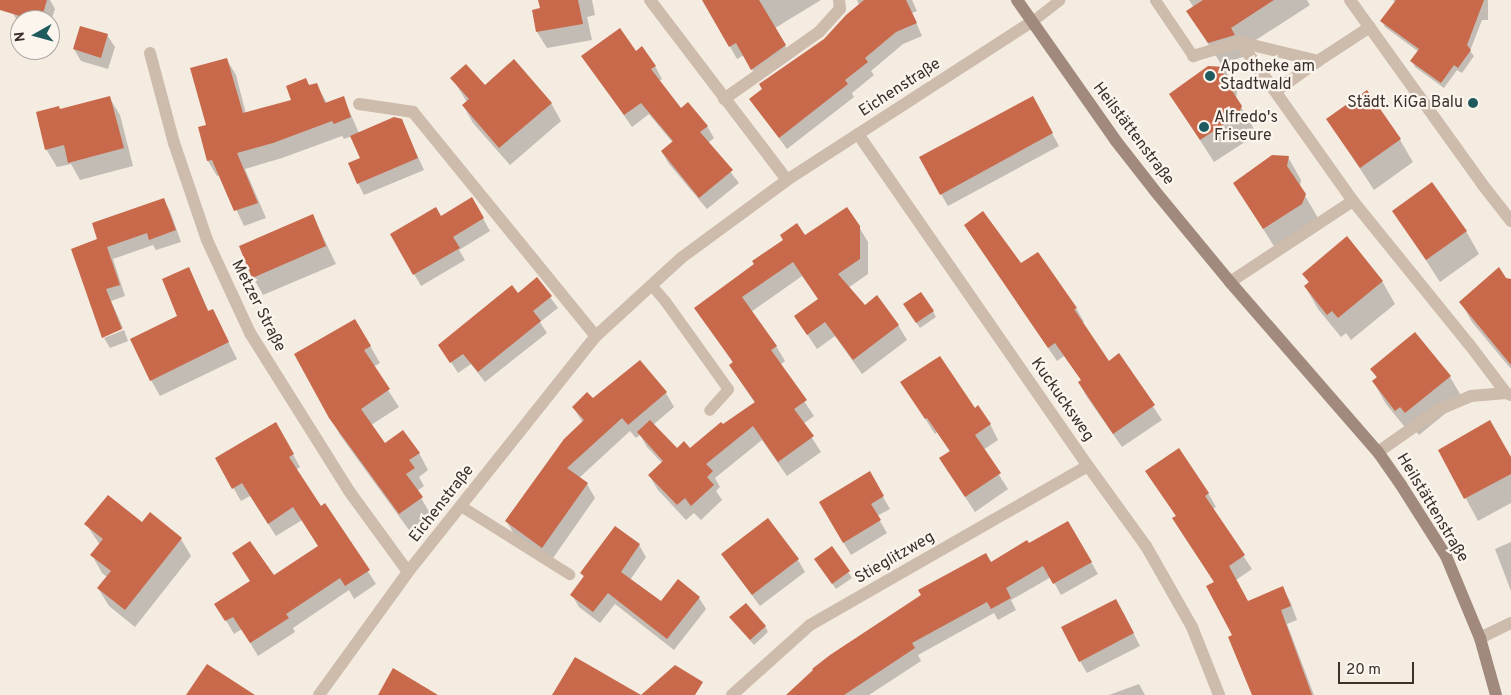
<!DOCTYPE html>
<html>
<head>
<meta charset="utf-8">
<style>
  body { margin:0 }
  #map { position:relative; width:1511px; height:695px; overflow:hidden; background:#f4ebe1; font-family:Overpass,sans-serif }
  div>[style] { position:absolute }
  .shadow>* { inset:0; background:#0003 }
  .building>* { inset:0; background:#c8694b }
  .lane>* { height:11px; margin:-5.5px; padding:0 5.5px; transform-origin:5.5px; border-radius:5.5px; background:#cdbbac }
  .street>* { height:12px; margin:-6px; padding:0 6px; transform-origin:6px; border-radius:6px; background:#cdbbac }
  .secondary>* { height:12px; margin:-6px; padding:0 6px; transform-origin:6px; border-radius:6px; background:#a18a7d }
  .dots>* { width:14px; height:14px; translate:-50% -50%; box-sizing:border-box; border:2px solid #fbf5ee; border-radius:50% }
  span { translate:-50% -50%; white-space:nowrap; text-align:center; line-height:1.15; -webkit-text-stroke:4.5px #fbf5ee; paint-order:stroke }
  .poi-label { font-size:16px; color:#3b302b }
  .left { translate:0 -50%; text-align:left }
  .right { translate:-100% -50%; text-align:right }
  .street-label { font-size:16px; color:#3b302b }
  .north { position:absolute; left:10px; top:10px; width:50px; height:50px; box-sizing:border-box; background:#fbf5ee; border:1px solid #aea6a0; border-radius:50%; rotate:263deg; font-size:14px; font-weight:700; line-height:20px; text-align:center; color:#3b302b }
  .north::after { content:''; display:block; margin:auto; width:18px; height:22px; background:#1f5a5e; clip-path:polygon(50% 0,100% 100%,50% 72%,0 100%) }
  .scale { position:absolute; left:1338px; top:662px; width:76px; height:22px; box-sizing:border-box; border:2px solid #3b302b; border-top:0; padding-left:6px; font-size:15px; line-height:18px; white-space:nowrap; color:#3b302b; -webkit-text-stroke:4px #fbf5ee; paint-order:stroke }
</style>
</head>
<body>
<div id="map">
  <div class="shadow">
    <i style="clip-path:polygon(10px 0,50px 0,55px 9px,50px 24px,50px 20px,20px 20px,20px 26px,13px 13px)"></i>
    <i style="clip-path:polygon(539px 0,592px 0,595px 15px,587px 17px,592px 40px,547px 48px,537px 32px,534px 11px,541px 9px)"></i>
    <i style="clip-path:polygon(704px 0,821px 0,775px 28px,792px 58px,759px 81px,744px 55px,737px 59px)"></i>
    <i style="clip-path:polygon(857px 0,912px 0,917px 11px,912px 13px,922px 36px,903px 44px,871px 71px,874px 75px,852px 93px,854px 97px,787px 149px,751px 100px,824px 40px,859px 5px)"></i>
    <i style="clip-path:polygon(1189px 0,1307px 0,1310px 5px,1242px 49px,1246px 56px,1221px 64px,1188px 12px,1194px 8px)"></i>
    <i style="clip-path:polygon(1393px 0,1488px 0,1488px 20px,1482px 20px,1470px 51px,1474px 56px,1462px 73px,1457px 70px,1444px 88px,1415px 67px,1412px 61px,1419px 52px,1385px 27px,1382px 21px,1396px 3px)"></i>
    <i style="clip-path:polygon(107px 35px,115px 47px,108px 69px,81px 61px,74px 49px)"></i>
    <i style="clip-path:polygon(636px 52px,655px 66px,662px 79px,659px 81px,680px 109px,707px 126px,714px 138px,708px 143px,739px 183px,707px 209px,669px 164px,662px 152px,673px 143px,649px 114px,632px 127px,583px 56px)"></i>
    <i style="clip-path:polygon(227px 60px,236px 75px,246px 114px,293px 101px,310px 87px,316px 84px,327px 103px,343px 97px,359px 133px,401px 120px,424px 170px,364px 195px,358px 183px,361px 158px,352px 136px,344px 139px,342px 136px,282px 158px,245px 169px,266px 218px,244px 226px,220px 175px,217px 176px,208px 161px,199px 128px,208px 126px)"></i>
    <i style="clip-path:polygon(1224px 68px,1237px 91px,1236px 99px,1254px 129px,1251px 138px,1214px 162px,1171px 95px)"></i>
    <i style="clip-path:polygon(452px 78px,551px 103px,561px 121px,510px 165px,473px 123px,463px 105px,467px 102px)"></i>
    <i style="clip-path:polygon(109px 97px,120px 115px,133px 166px,80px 180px,71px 164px,57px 167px,46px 149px,61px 111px)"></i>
    <i style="clip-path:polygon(1039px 110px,1059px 146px,948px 206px,941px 194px)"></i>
    <i style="clip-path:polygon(1328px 120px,1400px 140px,1413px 162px,1374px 190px)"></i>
    <i style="clip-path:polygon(1288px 157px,1301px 180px,1300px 187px,1318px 218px,1277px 251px,1235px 184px)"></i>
    <i style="clip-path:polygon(472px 199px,490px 231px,459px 250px,465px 260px,421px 286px,391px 234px,441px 218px)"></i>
    <i style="clip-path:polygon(164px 200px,170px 211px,181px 242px,156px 250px,153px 245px,113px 259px,125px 296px,111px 301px,123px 328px,103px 336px,99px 240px)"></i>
    <i style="clip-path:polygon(1394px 211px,1466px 231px,1479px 254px,1440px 282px)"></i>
    <i style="clip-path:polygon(313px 216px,336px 264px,263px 295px,253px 277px)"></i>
    <i style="clip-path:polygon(859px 227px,868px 242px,868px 274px,848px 288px,864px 307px,898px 325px,907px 340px,862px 374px,835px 336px,817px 349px,795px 316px,819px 300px,802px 276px,751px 312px,776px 346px,785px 361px,780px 365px,814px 416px,803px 424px,821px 452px,787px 476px,762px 440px,715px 478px,720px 487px,716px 491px,722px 500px,701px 520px,694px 513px,686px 520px,658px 490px,649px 475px,662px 463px,647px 447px,640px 435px,636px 438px,630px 431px,579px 478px,587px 484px,595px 498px,551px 561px,515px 536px,507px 522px,583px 423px,573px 407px,593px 400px,666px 393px,674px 407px,653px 425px,677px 450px,690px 450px,755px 403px,730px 366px,733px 363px,696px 308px,805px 237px)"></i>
    <i style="clip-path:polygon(974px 239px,1021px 265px,1076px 308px,1084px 322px,1082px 323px,1109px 362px,1119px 355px,1162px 420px,1122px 447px,1087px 397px,1079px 383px,1082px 381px,1064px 356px,1057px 361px)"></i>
    <i style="clip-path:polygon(189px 268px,209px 312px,212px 310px,237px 359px,160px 396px,151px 380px,179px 317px)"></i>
    <i style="clip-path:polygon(1304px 274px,1382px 281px,1395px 304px,1351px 340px,1346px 333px,1341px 337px,1318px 309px,1305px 286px,1309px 283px)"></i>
    <i style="clip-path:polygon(537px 279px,558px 308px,540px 322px,547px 333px,485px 382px,471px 364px,458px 373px,447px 356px)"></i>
    <i style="clip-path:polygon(1505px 279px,1511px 280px,1511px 369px,1472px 322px,1461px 302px)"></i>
    <i style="clip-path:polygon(908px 310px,933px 311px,936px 317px,920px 328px)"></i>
    <i style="clip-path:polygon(355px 320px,380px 363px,373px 367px,399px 407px,371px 425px,385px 445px,419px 453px,428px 470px,419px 477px,424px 486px,417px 491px,431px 515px,409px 530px,340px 435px,295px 354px)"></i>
    <i style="clip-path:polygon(124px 330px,128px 341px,110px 348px,104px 338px)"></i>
    <i style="clip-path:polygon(1371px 369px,1450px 377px,1463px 399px,1419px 435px,1414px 429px,1409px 432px,1386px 404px,1373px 381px,1377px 378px)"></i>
    <i style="clip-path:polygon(902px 383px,974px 410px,990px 424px,998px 440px,983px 450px,1008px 489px,975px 512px,940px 459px,950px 452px,937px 432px,935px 434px)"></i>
    <i style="clip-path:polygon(276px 424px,300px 467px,296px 470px,321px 507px,325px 505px,376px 584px,354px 599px,349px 590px,293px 628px,295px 632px,258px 656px,242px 629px,234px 634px,224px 617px,273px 577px,319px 546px,302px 520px,276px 536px,250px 496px,241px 501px,216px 458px)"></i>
    <i style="clip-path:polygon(1440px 450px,1511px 457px,1511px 503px,1478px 521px)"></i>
    <i style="clip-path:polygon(869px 473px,890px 509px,877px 516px,887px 533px,851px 555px,820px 503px)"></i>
    <i style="clip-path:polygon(1208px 493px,1216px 507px,1212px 509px,1252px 569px,1236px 580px,1248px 602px,1282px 587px,1290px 601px,1297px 620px,1287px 624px,1314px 695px,1254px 695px,1215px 583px,1173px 518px)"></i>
    <i style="clip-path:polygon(1068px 522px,1098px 574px,1061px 595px,1051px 577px,1011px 600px,1016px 610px,998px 620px,994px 613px,918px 655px,921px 661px,869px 695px,788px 695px,991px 564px)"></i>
    <i style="clip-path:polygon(142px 523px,181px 539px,191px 556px,135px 627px,109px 606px,98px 588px,107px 577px,102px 573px,92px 555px,100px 545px,86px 524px)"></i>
    <i style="clip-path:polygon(1511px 542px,1511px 591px,1495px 549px)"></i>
    <i style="clip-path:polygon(639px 545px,646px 557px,630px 580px,661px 602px,699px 598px,706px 609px,674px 650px,615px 604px,600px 623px,579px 607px,572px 595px,584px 578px,582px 573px)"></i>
    <i style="clip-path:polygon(832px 548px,852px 578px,836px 589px,819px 565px)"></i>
    <i style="clip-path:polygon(722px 555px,798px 560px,805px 572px,760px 606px)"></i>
    <i style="clip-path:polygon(1123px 612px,1140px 646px,1087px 673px,1080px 661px)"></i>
    <i style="clip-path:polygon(731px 618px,765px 626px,768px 632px,754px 645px)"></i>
    <i style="clip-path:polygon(1139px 684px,1145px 695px,1109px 695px)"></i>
  </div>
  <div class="building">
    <i style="clip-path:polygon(0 0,47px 0,41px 20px,33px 20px,0 10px)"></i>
    <i style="clip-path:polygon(538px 0,578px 0,583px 24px,536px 32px,532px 10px,540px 8px)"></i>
    <i style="clip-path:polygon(702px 0,759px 0,786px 45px,751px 70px,736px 43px,729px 47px)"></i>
    <i style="clip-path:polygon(864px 0,906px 0,917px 23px,896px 32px,865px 58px,868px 62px,845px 80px,848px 84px,779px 138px,749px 99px,762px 89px,759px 84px,824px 39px,846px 15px)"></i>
    <i style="clip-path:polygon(1203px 0,1274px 0,1231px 28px,1235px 35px,1208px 43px,1186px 11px)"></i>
    <i style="clip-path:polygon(1396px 0,1484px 0,1467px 45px,1471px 50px,1458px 68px,1454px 65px,1441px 83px,1410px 61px,1419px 49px,1380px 21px)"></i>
    <i style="clip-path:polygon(80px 26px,108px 34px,101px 58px,73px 49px)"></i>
    <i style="clip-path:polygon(620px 28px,636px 51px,642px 46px,656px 66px,651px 69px,681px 108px,688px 102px,708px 126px,700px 132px,733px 170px,699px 198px,661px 151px,673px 141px,641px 103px,624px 115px,581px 56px)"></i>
    <i style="clip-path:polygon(227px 58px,243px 113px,291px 100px,286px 86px,306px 78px,309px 85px,317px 83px,325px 103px,344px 96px,351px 117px,334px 124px,332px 121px,273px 143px,237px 153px,258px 203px,234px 211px,212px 160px,207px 161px,198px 127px,206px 125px,190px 68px)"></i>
    <i style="clip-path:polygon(514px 59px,552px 103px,499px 148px,462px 105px,469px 99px,450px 78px,466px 64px,485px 85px)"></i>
    <i style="clip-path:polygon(1208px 66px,1225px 67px,1223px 77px,1242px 106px,1238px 115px,1200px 140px,1169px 94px)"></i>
    <i style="clip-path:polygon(1367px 90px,1401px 139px,1360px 168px,1326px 119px)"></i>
    <i style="clip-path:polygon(110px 96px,124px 148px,68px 163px,64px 145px,45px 150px,36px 112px,59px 106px,60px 109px)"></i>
    <i style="clip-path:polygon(1033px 96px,1053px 133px,940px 195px,919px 157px)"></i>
    <i style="clip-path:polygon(394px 117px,402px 119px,418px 158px,357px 184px,348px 163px,360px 158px,350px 136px)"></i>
    <i style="clip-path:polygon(1272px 155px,1289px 156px,1287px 166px,1306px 194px,1302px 204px,1263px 229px,1233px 183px)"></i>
    <i style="clip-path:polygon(1432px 182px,1467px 231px,1426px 260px,1392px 211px)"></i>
    <i style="clip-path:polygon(472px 197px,484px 218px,453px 237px,460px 248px,413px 275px,390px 234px,436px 207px,441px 216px)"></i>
    <i style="clip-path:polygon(164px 198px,176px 230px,149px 240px,147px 233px,107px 247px,120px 285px,106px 289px,122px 329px,102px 338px,71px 249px,97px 239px,92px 223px)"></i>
    <i style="clip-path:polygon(847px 207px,860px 226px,860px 259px,838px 274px,865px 305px,877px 295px,899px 325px,853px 360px,825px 322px,807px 335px,794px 316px,818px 299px,793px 262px,742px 297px,777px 346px,771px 350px,807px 400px,794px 409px,814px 436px,778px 462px,753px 426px,706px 464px,713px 471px,707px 477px,714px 485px,691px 506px,685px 498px,677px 505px,648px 475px,663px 461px,637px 432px,650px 420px,677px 448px,684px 441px,690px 448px,721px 422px,723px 424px,755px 402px,729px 365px,733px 362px,694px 308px,754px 264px,752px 261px,783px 240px,780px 235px,797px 223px,805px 235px)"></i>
    <i style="clip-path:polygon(983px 211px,1021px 263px,1038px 252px,1077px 308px,1074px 309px,1109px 361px,1119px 353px,1155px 405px,1113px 434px,1078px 382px,1081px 380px,1055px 343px,1048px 348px,964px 225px)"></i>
    <i style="clip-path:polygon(313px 214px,326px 246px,252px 278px,239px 246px)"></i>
    <i style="clip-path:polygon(1347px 236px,1383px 281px,1338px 318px,1332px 311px,1327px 315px,1304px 286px,1309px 282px,1302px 274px)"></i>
    <i style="clip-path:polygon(189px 267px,208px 311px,213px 309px,229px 342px,150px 381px,130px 339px,177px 316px,162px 279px)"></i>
    <i style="clip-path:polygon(1499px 267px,1506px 278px,1511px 279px,1511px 365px,1459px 302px)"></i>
    <i style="clip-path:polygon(537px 277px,552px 296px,533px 311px,541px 321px,478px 372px,463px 354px,450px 363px,438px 345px,512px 285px,518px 293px)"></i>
    <i style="clip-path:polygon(921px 292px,934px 311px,916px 323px,903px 304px)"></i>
    <i style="clip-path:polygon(355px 319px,371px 346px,364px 350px,390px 389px,361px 409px,385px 443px,403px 430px,420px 453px,409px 460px,415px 468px,406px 474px,423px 497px,399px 514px,329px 418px,294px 354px)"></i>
    <i style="clip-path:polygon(1415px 332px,1451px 376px,1405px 413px,1400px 407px,1395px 411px,1372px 381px,1377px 377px,1370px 369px)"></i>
    <i style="clip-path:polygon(940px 356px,975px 408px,978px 405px,991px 424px,975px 435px,1001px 473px,965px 497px,939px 458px,950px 451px,927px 418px,925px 419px,900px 382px)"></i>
    <i style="clip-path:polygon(640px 360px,667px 392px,628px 425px,622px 418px,567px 468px,588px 483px,542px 548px,505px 521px,564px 439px,584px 420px,572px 407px,587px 392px,593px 398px)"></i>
    <i style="clip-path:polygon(1490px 420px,1511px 457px,1511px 474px,1464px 499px,1438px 450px)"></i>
    <i style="clip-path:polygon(276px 422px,294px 454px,289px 457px,321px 506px,325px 503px,370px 570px,345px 586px,340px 578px,286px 614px,289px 618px,250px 643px,233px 617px,225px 621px,214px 604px,250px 581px,232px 553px,250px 541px,274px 575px,318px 546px,293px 507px,268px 524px,242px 483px,232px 489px,215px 458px)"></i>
    <i style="clip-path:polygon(1179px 448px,1209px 493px,1205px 496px,1245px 555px,1229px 566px,1248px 601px,1283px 586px,1291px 606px,1281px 610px,1312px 695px,1252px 695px,1228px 637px,1232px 635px,1206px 586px,1214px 582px,1172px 518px,1176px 516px,1145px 471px)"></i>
    <i style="clip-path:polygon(870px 471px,884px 496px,871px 504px,881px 520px,843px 543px,819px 502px)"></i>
    <i style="clip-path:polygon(108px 495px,142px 522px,150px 512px,182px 538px,125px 610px,97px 588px,111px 571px,90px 555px,103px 539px,84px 524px)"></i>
    <i style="clip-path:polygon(768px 518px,799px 559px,752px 595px,721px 554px)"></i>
    <i style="clip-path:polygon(1068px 521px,1092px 562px,1053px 584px,1043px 566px,1006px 588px,1011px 598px,991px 609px,987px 602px,912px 643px,915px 648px,844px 695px,786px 695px,813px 670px,812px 669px,830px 655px,921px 595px,918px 590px,986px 553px,991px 562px,1027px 540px,1029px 543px)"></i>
    <i style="clip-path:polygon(615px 526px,640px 544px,621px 572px,661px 601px,678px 579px,700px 597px,667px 639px,608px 593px,593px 612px,570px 595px,584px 576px,580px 573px)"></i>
    <i style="clip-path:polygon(832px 546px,850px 571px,832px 584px,814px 559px)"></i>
    <i style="clip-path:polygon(1116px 599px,1134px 633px,1079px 662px,1061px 627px)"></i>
    <i style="clip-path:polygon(746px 603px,766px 626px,750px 640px,729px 617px)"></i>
    <i style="clip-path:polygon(575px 657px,641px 695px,675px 665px,703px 682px,695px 695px,552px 695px)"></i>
    <i style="clip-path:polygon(207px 664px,255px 695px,186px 695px)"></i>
    <i style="clip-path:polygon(393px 668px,438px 695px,378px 695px)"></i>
  </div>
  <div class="lane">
    <i style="left:1155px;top:0;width:68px;rotate:55.8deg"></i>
    <i style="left:1031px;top:22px;width:36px;rotate:-38deg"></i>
    <i style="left:652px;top:286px;width:20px;rotate:49deg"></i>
    <i style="left:665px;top:301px;width:108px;rotate:54.4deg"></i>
    <i style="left:728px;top:389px;width:28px;rotate:132deg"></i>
    <i style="left:461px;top:506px;width:128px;rotate:32.2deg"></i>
  </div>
  <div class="street">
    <i style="left:650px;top:0;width:226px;rotate:52.7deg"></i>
    <i style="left:1350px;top:0;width:226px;rotate:54.3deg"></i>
    <i style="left:1482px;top:184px;width:47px;rotate:51.9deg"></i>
    <i style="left:1240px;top:42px;width:80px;rotate:13.7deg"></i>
    <i style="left:1318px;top:61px;width:52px;rotate:144.5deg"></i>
    <i style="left:150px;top:53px;width:93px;rotate:75.1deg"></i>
    <i style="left:174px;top:143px;width:102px;rotate:71.2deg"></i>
    <i style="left:207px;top:240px;width:102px;rotate:65.2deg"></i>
    <i style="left:250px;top:333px;width:186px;rotate:57.9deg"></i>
    <i style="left:349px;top:491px;width:100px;rotate:53.9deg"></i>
    <i style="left:1193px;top:56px;width:49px;rotate:-16.6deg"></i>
    <i style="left:1240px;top:42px;width:195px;rotate:54.6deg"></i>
    <i style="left:1353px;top:201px;width:184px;rotate:51deg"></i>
    <i style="left:1469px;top:344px;width:61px;rotate:52.9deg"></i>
    <i style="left:1506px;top:393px;width:5px;rotate:22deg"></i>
    <i style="left:1318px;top:61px;width:62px;rotate:-33.2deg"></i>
    <i style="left:724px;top:99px;width:116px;rotate:-35.2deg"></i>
    <i style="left:819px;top:32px;width:31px;rotate:-48deg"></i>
    <i style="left:840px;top:9px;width:9px;rotate:-96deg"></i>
    <i style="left:359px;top:104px;width:55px;rotate:8.4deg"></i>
    <i style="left:413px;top:112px;width:289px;rotate:50.8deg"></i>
    <i style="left:858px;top:134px;width:404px;rotate:55.3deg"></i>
    <i style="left:1088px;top:466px;width:99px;rotate:54.1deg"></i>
    <i style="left:1146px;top:546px;width:93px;rotate:60.4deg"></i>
    <i style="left:1192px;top:627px;width:73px;rotate:68.3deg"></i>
    <i style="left:1230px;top:282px;width:147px;rotate:-33.4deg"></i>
    <i style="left:1378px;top:452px;width:73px;rotate:-35deg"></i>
    <i style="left:1438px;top:410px;width:36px;rotate:-23deg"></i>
    <i style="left:1471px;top:396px;width:35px;rotate:-5deg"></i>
    <i style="left:1480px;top:638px;width:34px;rotate:-26deg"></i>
    <i style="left:319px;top:695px;width:152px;rotate:-54.1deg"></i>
    <i style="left:408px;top:572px;width:302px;rotate:-51.5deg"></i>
    <i style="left:596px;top:336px;width:115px;rotate:-42.5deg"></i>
    <i style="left:681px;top:258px;width:132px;rotate:-36.3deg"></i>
    <i style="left:787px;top:180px;width:291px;rotate:-32.9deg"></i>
    <i style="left:732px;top:695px;width:105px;rotate:-41.9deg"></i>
    <i style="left:810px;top:625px;width:320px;rotate:-29.8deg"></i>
  </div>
  <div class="secondary">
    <i style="left:1017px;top:0;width:172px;rotate:54.9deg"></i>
    <i style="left:1116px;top:141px;width:63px;rotate:52deg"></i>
    <i style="left:1155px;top:191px;width:118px;rotate:50.5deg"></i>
    <i style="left:1230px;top:282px;width:225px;rotate:49deg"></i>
    <i style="left:1378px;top:452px;width:40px;rotate:55.1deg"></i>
    <i style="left:1401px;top:485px;width:84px;rotate:57.6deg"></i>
    <i style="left:1446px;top:556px;width:89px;rotate:67.5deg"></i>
    <i style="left:1480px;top:638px;width:59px;rotate:74.3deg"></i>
  </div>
  <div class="dots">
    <i style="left:1210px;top:76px;background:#1f5a5e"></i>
    <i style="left:1473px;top:103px;background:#1f5a5e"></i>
    <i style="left:1204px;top:127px;background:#1f5a5e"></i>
  </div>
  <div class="poi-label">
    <span class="left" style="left:1220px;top:76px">Apotheke am<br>Stadtwald</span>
    <span class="right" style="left:1463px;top:103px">Städt. KiGa Balu</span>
    <span class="left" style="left:1214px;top:127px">Alfredo's<br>Friseure</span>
  </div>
  <div class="street-label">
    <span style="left:900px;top:88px;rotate:-33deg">Eichenstraße</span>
    <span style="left:1133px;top:134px;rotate:53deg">Heilstättenstraße</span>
    <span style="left:258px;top:306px;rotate:63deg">Metzer Straße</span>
    <span style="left:1062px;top:400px;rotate:55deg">Kuckucksweg</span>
    <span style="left:442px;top:504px;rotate:-52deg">Eichenstraße</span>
    <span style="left:1432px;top:508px;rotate:59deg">Heilstättenstraße</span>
    <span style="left:895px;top:558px;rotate:-30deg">Stieglitzweg</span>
  </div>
  <div class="north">N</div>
  <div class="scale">20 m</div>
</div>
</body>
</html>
